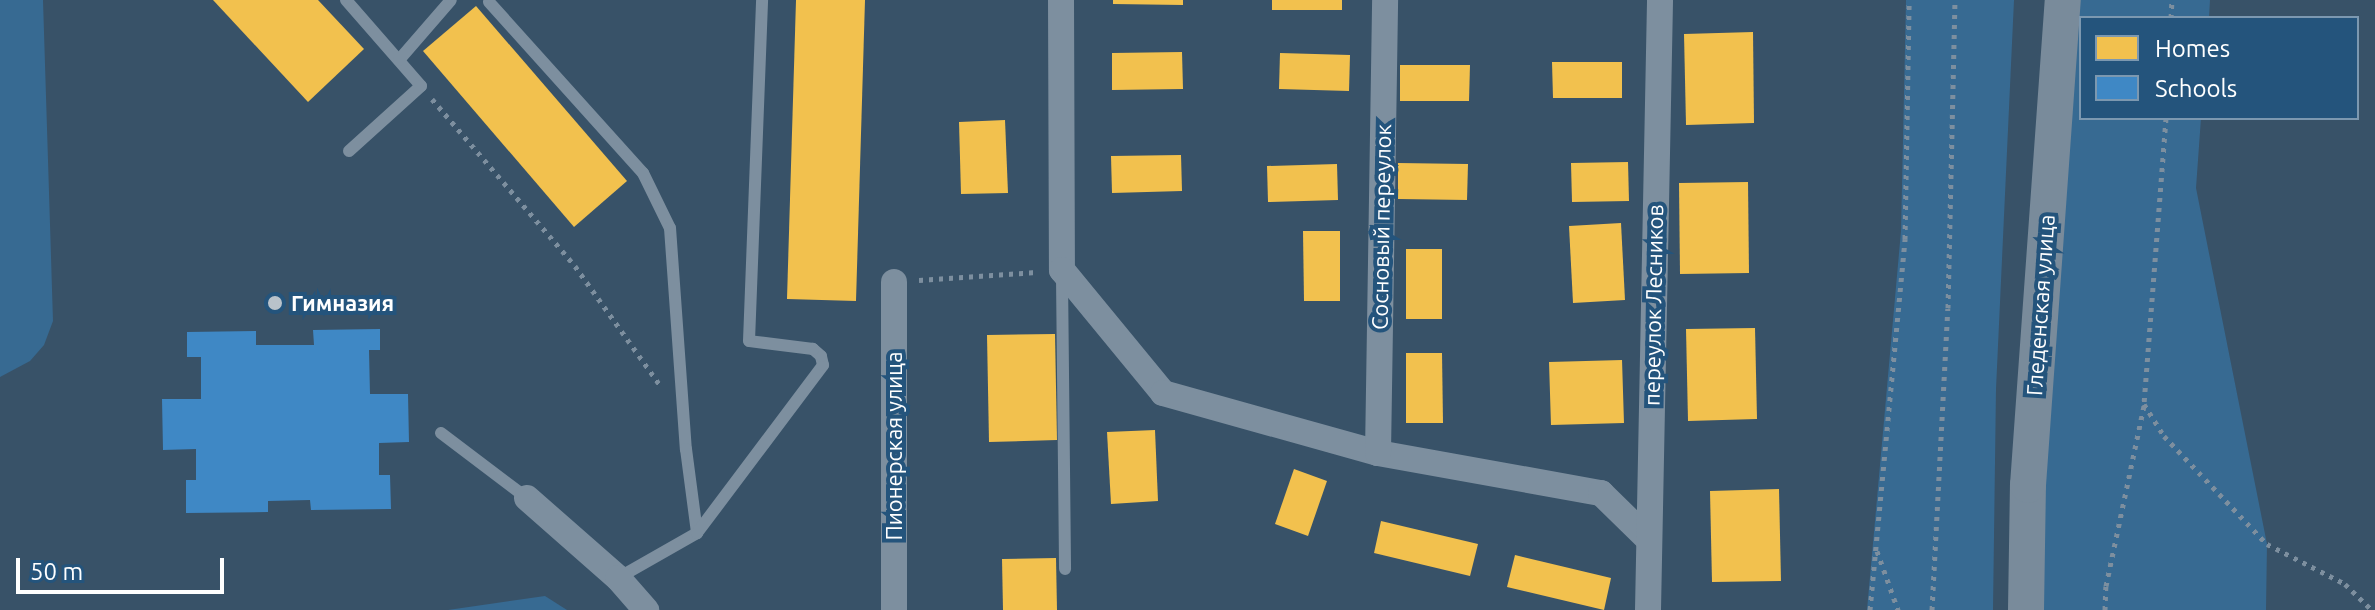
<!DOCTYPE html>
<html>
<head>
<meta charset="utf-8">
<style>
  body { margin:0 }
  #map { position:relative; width:2375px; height:610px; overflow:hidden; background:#385268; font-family:Ubuntu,sans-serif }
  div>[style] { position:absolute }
  .green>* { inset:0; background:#376a92 }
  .homes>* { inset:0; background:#f2c14e }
  .schools>* { inset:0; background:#3f88c5 }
  .path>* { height:5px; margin-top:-2.5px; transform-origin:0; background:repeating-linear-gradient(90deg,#7d8f9f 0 4px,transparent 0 10px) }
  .lane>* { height:12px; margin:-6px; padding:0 6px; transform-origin:6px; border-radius:6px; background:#7d8f9f }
  .street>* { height:26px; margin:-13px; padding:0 13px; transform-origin:13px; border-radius:13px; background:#7d8f9f }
  .secondary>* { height:36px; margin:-18px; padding:0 18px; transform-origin:18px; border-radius:18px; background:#798b9b }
  .dots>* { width:22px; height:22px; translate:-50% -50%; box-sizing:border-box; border:4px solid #24547c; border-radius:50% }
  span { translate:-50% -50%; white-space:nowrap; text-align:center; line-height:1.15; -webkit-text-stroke:8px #24547c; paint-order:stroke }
  .street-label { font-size:22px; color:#fff }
  .poi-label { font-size:22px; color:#fff; font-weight:700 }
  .left { translate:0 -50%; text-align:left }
  .legend { position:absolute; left:2079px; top:16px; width:280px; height:104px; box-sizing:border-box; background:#24547c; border:2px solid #7c98b0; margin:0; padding:10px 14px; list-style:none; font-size:24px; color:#fff }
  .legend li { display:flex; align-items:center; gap:16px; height:40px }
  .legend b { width:40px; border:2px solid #7c98b0 }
  .scale { position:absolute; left:16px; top:558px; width:208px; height:36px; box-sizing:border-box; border:4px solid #fff; border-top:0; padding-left:10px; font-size:24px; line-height:28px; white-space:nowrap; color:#fff; -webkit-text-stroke:6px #24547c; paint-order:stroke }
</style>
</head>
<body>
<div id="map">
  <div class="green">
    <i style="clip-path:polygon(0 0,43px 0,53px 321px,44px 345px,30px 361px,0 377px)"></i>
    <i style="clip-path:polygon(1906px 0,2014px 0,1996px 389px,1993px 610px,1867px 610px,1901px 231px)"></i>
    <i style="clip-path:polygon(2063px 0,2210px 0,2209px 18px,2081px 18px,2081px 118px,2201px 118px,2196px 188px,2267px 544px,2266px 610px,2026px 610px)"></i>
    <i style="clip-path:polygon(545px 596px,567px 610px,448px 610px)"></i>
  </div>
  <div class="homes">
    <i style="clip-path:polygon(213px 0,318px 0,364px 49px,308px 102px)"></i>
    <i style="clip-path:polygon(796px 0,865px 0,856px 301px,787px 299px)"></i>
    <i style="clip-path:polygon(1113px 0,1183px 0,1183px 5px,1113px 4px)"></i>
    <i style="clip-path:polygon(1272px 0,1342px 0,1342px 10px,1272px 10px)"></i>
    <i style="clip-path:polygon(476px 6px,627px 181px,574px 227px,423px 51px)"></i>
    <i style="clip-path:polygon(1753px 32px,1754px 123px,1686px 125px,1684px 34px)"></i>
    <i style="clip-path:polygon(1182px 52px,1183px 89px,1112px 90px,1112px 53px)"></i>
    <i style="clip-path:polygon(1280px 53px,1350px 55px,1349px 91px,1279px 89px)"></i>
    <i style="clip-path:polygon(1552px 62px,1622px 62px,1622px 98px,1553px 98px)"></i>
    <i style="clip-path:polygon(1400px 65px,1470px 65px,1469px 101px,1400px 101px)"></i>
    <i style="clip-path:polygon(1005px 120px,1008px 193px,961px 194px,959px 122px)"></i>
    <i style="clip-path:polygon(1181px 155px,1182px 191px,1112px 193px,1111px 156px)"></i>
    <i style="clip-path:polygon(1628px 162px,1629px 201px,1572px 202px,1571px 163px)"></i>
    <i style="clip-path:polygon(1398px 163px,1468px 164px,1467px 200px,1398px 199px)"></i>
    <i style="clip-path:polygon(1337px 164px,1338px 200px,1268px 202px,1267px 166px)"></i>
    <i style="clip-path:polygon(1748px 182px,1749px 273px,1680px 274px,1679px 183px)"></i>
    <i style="clip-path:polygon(1621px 223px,1625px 300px,1573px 303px,1569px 226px)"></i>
    <i style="clip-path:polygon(1303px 231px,1340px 231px,1340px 301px,1304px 301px)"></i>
    <i style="clip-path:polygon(1406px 249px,1442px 249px,1442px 319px,1406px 319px)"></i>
    <i style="clip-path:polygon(1755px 328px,1757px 419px,1688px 421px,1686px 329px)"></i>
    <i style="clip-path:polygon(1055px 334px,1057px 440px,989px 442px,987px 335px)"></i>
    <i style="clip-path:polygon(1406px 353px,1442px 353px,1443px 423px,1406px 423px)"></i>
    <i style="clip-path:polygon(1622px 360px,1624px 423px,1551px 425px,1549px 362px)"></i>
    <i style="clip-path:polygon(1155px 430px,1158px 501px,1111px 504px,1107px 432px)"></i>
    <i style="clip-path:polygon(1294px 469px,1327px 481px,1308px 536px,1275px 524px)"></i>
    <i style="clip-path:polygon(1779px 489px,1781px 581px,1712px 582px,1710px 491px)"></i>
    <i style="clip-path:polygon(1381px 521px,1478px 544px,1470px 576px,1374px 553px)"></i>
    <i style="clip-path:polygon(1515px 555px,1611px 578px,1604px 610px,1507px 587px)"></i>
    <i style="clip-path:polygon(1056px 558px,1057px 610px,1003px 610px,1002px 559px)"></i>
  </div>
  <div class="schools">
    <i style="clip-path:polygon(380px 329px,380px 350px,369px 350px,370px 394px,408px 394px,409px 442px,379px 443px,379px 475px,390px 475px,391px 509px,311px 510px,310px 500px,268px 501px,268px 512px,186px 513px,186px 480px,196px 480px,196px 449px,163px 450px,162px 399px,201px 399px,201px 357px,187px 357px,187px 332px,256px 331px,256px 345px,314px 345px,313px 330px)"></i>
  </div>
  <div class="path">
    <i style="left:2171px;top:18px;width:18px;rotate:-87deg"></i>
    <i style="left:432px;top:99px;width:220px;rotate:49.4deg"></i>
    <i style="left:575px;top:266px;width:146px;rotate:54.5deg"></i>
    <i style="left:2166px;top:118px;width:287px;rotate:94.4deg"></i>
    <i style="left:2144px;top:404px;width:38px;rotate:58deg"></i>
    <i style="left:2164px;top:436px;width:149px;rotate:46.4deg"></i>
    <i style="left:2267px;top:544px;width:88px;rotate:27.1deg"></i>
    <i style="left:2345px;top:584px;width:37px;rotate:44deg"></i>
    <i style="left:919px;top:280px;width:117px;rotate:-3.9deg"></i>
    <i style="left:1877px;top:551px;width:63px;rotate:70.4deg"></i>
    <i style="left:1870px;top:610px;width:373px;rotate:-84.6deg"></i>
    <i style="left:1905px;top:239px;width:239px;rotate:-89deg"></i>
    <i style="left:1932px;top:610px;width:302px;rotate:-87deg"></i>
    <i style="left:1948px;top:308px;width:308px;rotate:-88.7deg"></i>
    <i style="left:2105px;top:610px;width:24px;rotate:-88deg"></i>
    <i style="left:2106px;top:586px;width:185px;rotate:-78.1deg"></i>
  </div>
  <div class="lane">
    <i style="left:346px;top:0;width:114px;rotate:48.9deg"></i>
    <i style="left:421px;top:86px;width:97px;rotate:137.9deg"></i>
    <i style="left:489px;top:2px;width:230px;rotate:48deg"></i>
    <i style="left:643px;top:173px;width:61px;rotate:63.9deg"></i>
    <i style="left:670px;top:228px;width:222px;rotate:85.9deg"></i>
    <i style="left:686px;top:449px;width:85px;rotate:82.5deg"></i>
    <i style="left:399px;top:60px;width:79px;rotate:-49.1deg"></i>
    <i style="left:1062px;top:277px;width:292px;rotate:89.4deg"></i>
    <i style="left:441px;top:433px;width:108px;rotate:37.1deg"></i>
    <i style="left:618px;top:578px;width:91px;rotate:-29.7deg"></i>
    <i style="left:697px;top:533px;width:210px;rotate:-53.1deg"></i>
    <i style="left:823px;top:365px;width:9px;rotate:-103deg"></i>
    <i style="left:821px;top:356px;width:11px;rotate:-139deg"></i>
    <i style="left:813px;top:349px;width:64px;rotate:-172.9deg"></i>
    <i style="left:749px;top:341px;width:341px;rotate:-87.8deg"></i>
  </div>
  <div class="street">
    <i style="left:1061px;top:0;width:270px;rotate:89.8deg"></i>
    <i style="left:1062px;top:270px;width:159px;rotate:50.6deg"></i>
    <i style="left:1163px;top:393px;width:223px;rotate:15.6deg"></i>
    <i style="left:1378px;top:453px;width:227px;rotate:10.2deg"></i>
    <i style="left:1601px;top:493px;width:64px;rotate:44.4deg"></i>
    <i style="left:1378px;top:453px;width:453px;rotate:-89.1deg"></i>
    <i style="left:527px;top:498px;width:121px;rotate:41.3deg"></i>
    <i style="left:618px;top:578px;width:43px;rotate:48.8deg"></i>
    <i style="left:894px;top:610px;width:328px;rotate:-90deg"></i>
    <i style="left:1648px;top:610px;width:610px;rotate:-88.87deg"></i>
  </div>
  <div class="secondary">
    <i style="left:2026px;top:610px;width:125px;rotate:-89.1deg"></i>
    <i style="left:2028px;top:485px;width:486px;rotate:-85.9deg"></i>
  </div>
  <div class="dots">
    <i style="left:275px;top:303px;background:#b9c2ca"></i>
  </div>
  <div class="street-label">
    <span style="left:1381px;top:227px;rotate:-89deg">Сосновый переулок</span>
    <span style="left:1653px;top:305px;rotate:-89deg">переулок Лесников</span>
    <span style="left:2040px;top:305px;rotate:-86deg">Гледенская улица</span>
    <span style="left:894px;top:446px;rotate:-90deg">Пионерская улица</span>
  </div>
  <div class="poi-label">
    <span class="left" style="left:291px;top:303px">Гимназия</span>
  </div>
  <ul class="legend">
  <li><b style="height:22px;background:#f2c14e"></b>Homes</li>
  <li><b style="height:22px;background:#3f88c5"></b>Schools</li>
  </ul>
  <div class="scale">50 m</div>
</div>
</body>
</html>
